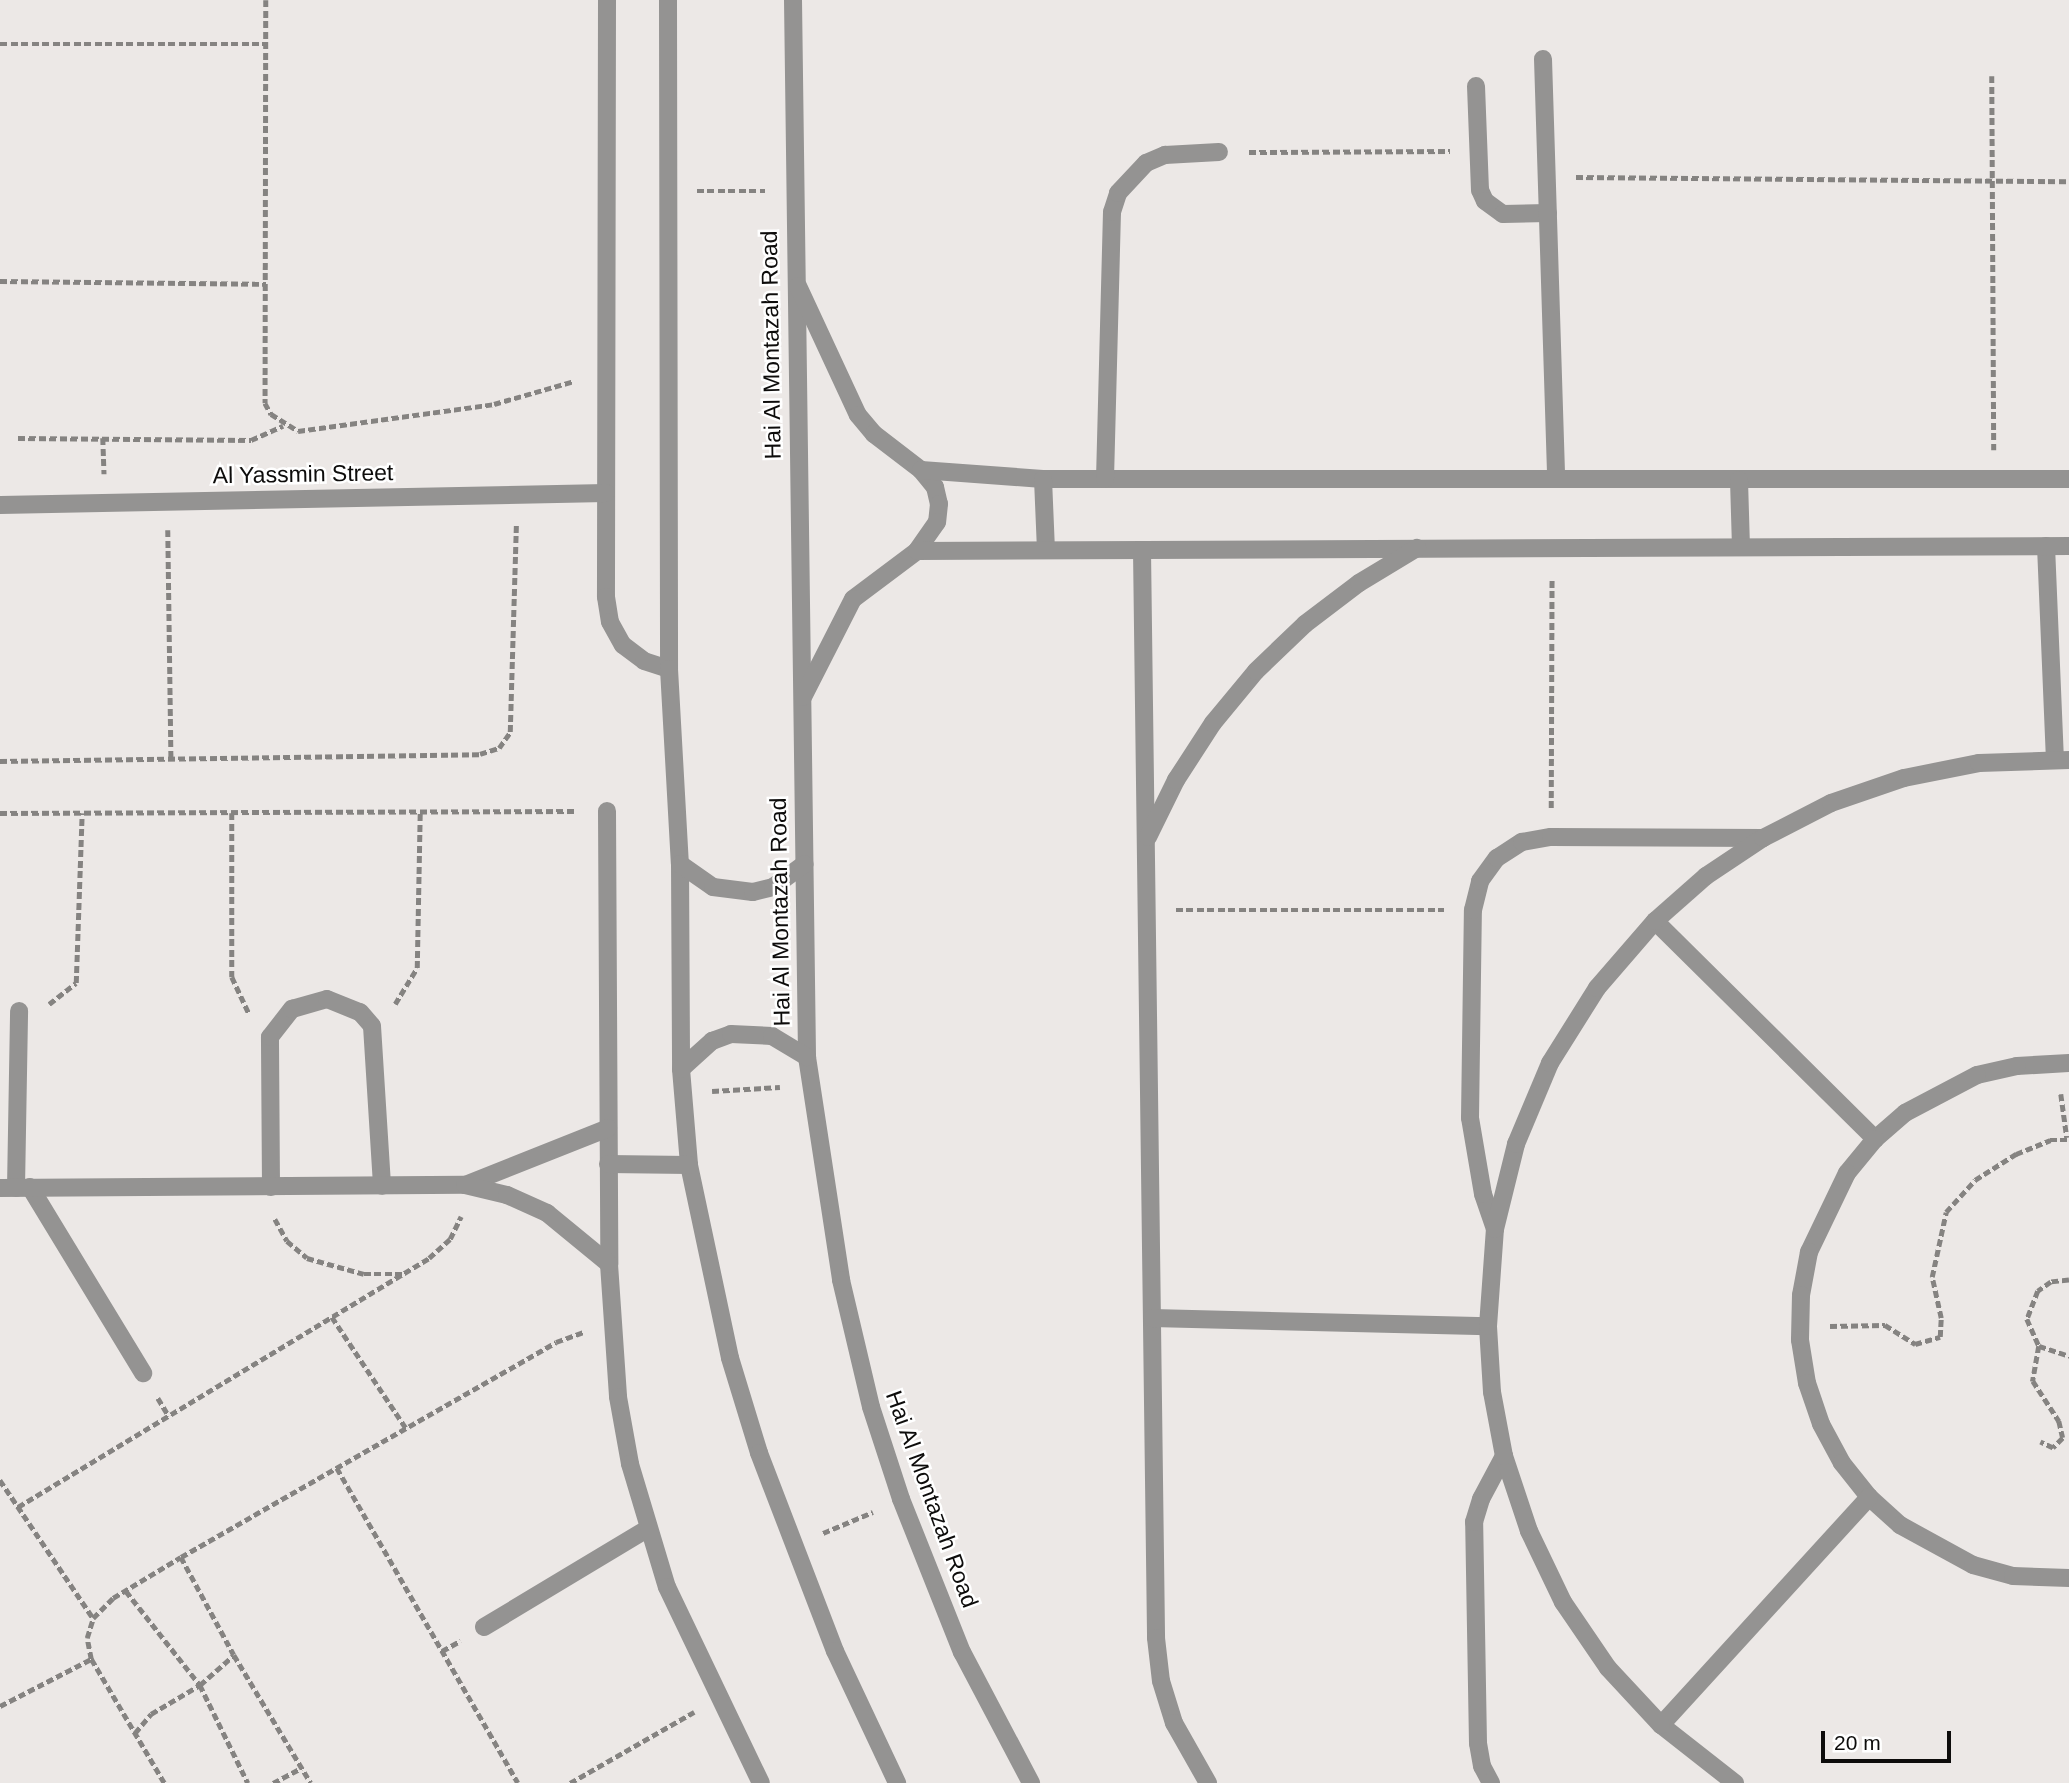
<!DOCTYPE html>
<html>
<head>
<meta charset="utf-8">
<style>
  body { margin:0 }
  #map { position:relative; width:2069px; height:1783px; overflow:hidden; background:#ece8e6; font-family:Arial,sans-serif }
  div>[style] { position:absolute }
  .path>* { height:4.5px; margin-top:-2.25px; transform-origin:0; background:repeating-linear-gradient(90deg,#858381 0 7px,transparent 0 10.5px) }
  .service>* { height:18px; margin:-9px; padding:0 9px; transform-origin:9px; border-radius:9px; background:#949392 }
  .minor>* { height:18px; margin:-9px; padding:0 9px; transform-origin:9px; border-radius:9px; background:#949392 }
  span { translate:-50% -50%; white-space:nowrap; text-align:center; line-height:1.15; -webkit-text-stroke:5px #fff; paint-order:stroke }
  .street-label { font-size:23px; color:#0d0c0b }
  .scale { position:absolute; left:1821px; top:1731px; width:130px; height:32px; box-sizing:border-box; border:4px solid #0d0c0b; border-top:0; padding-left:9px; font-size:21px; line-height:24px; white-space:nowrap; color:#0d0c0b; -webkit-text-stroke:5px #fff; paint-order:stroke }
</style>
</head>
<body>
<div id="map">
  <div class="path">
    <i style="left:266px;top:0;width:403px;rotate:90.1deg"></i>
    <i style="left:265px;top:403px;width:13px;rotate:61deg"></i>
    <i style="left:271px;top:414px;width:32px;rotate:32deg"></i>
    <i style="left:298px;top:431px;width:198px;rotate:-7.8deg"></i>
    <i style="left:494px;top:404px;width:83px;rotate:-16deg"></i>
    <i style="left:0;top:44px;width:267px"></i>
    <i style="left:1992px;top:76px;width:374px;rotate:89.7deg"></i>
    <i style="left:1249px;top:152px;width:201px;rotate:-0.3deg"></i>
    <i style="left:1576px;top:177px;width:493px;rotate:0.5deg"></i>
    <i style="left:697px;top:191px;width:68px"></i>
    <i style="left:0;top:281px;width:266px;rotate:0.6deg"></i>
    <i style="left:18px;top:438px;width:233px;rotate:0.5deg"></i>
    <i style="left:251px;top:440px;width:35px;rotate:-24deg"></i>
    <i style="left:103px;top:438px;width:36px;rotate:88deg"></i>
    <i style="left:168px;top:530px;width:228px;rotate:89.2deg"></i>
    <i style="left:0;top:761px;width:480px;rotate:-0.8deg"></i>
    <i style="left:480px;top:754px;width:20px;rotate:-18deg"></i>
    <i style="left:499px;top:748px;width:19px;rotate:-55deg"></i>
    <i style="left:510px;top:732px;width:208px;rotate:-88.3deg"></i>
    <i style="left:1551px;top:808px;width:230px;rotate:-89.8deg"></i>
    <i style="left:0;top:813px;width:577px;rotate:-0.2deg"></i>
    <i style="left:232px;top:813px;width:164px;rotate:90deg"></i>
    <i style="left:232px;top:977px;width:40px;rotate:65deg"></i>
    <i style="left:1176px;top:910px;width:268px"></i>
    <i style="left:49px;top:1004px;width:34px;rotate:-38deg"></i>
    <i style="left:76px;top:983px;width:170px;rotate:-88deg"></i>
    <i style="left:395px;top:1004px;width:42px;rotate:-58.6deg"></i>
    <i style="left:417px;top:968px;width:156px;rotate:-88.9deg"></i>
    <i style="left:712px;top:1091px;width:68px;rotate:-3.4deg"></i>
    <i style="left:2061px;top:1094px;width:44px;rotate:82.2deg"></i>
    <i style="left:275px;top:1219px;width:25px;rotate:61deg"></i>
    <i style="left:287px;top:1241px;width:26px;rotate:40deg"></i>
    <i style="left:307px;top:1258px;width:59px;rotate:15.7deg"></i>
    <i style="left:364px;top:1274px;width:38px"></i>
    <i style="left:2069px;top:1280px;width:18px;rotate:174deg"></i>
    <i style="left:2051px;top:1282px;width:16px;rotate:145deg"></i>
    <i style="left:2038px;top:1291px;width:30px;rotate:111deg"></i>
    <i style="left:2027px;top:1319px;width:30px;rotate:66deg"></i>
    <i style="left:2039px;top:1346px;width:32px;rotate:18deg"></i>
    <i style="left:332px;top:1317px;width:133px;rotate:56.3deg"></i>
    <i style="left:1830px;top:1326px;width:55px;rotate:-1deg"></i>
    <i style="left:1885px;top:1325px;width:36px;rotate:32deg"></i>
    <i style="left:1915px;top:1344px;width:26px;rotate:-16deg"></i>
    <i style="left:1940px;top:1337px;width:19px;rotate:-87deg"></i>
    <i style="left:1941px;top:1318px;width:42px;rotate:-102.4deg"></i>
    <i style="left:1932px;top:1277px;width:66px;rotate:-77.8deg"></i>
    <i style="left:1946px;top:1212px;width:43px;rotate:-47.8deg"></i>
    <i style="left:1975px;top:1180px;width:49px;rotate:-32.4deg"></i>
    <i style="left:2016px;top:1154px;width:37px;rotate:-22deg"></i>
    <i style="left:2050px;top:1140px;width:19px"></i>
    <i style="left:2039px;top:1346px;width:36px;rotate:100deg"></i>
    <i style="left:2033px;top:1381px;width:48px;rotate:57deg"></i>
    <i style="left:2059px;top:1421px;width:17px;rotate:77deg"></i>
    <i style="left:2063px;top:1438px;width:14px;rotate:135deg"></i>
    <i style="left:2053px;top:1448px;width:14px;rotate:-155deg"></i>
    <i style="left:158px;top:1398px;width:21px;rotate:59deg"></i>
    <i style="left:337px;top:1468px;width:363px;rotate:60.1deg"></i>
    <i style="left:0;top:1480px;width:166px;rotate:56deg"></i>
    <i style="left:18px;top:1507px;width:481px;rotate:-31.2deg"></i>
    <i style="left:429px;top:1258px;width:28px;rotate:-42deg"></i>
    <i style="left:450px;top:1239px;width:25px;rotate:-64deg"></i>
    <i style="left:823px;top:1533px;width:54px;rotate:-22.8deg"></i>
    <i style="left:181px;top:1557px;width:111px;rotate:61.6deg"></i>
    <i style="left:234px;top:1655px;width:149px;rotate:59deg"></i>
    <i style="left:126px;top:1591px;width:120px;rotate:51.8deg"></i>
    <i style="left:200px;top:1685px;width:109px;rotate:63.9deg"></i>
    <i style="left:442px;top:1651px;width:21px;rotate:-29deg"></i>
    <i style="left:0;top:1706px;width:102px;rotate:-27.3deg"></i>
    <i style="left:135px;top:1733px;width:25px;rotate:-50deg"></i>
    <i style="left:151px;top:1714px;width:57px;rotate:-30.6deg"></i>
    <i style="left:200px;top:1685px;width:45px;rotate:-41.4deg"></i>
    <i style="left:164px;top:1783px;width:144px;rotate:-120.5deg"></i>
    <i style="left:91px;top:1659px;width:21px;rotate:-101deg"></i>
    <i style="left:87px;top:1638px;width:21px;rotate:-73deg"></i>
    <i style="left:93px;top:1618px;width:28px;rotate:-45deg"></i>
    <i style="left:113px;top:1598px;width:79px;rotate:-31.1deg"></i>
    <i style="left:181px;top:1557px;width:432px;rotate:-29.8deg"></i>
    <i style="left:556px;top:1342px;width:29px;rotate:-20deg"></i>
    <i style="left:273px;top:1783px;width:32px;rotate:-28deg"></i>
    <i style="left:570px;top:1783px;width:143px;rotate:-29.8deg"></i>
  </div>
  <div class="service">
    <i style="left:1476px;top:86px;width:104px;rotate:87.8deg"></i>
    <i style="left:1480px;top:190px;width:12px;rotate:66deg"></i>
    <i style="left:1485px;top:201px;width:22px;rotate:36deg"></i>
    <i style="left:1503px;top:214px;width:45px;rotate:-1.3deg"></i>
    <i style="left:30px;top:1187px;width:218px;rotate:58.7deg"></i>
    <i style="left:271px;top:1187px;width:150px;rotate:-90.4deg"></i>
    <i style="left:270px;top:1037px;width:36px;rotate:-52deg"></i>
    <i style="left:292px;top:1009px;width:36px;rotate:-16deg"></i>
    <i style="left:327px;top:999px;width:35px;rotate:22deg"></i>
    <i style="left:360px;top:1012px;width:18px;rotate:49deg"></i>
    <i style="left:372px;top:1026px;width:160px;rotate:86.4deg"></i>
    <i style="left:16px;top:1188px;width:177px;rotate:-89deg"></i>
    <i style="left:484px;top:1627px;width:190px;rotate:-31deg"></i>
  </div>
  <div class="minor">
    <i style="left:607px;top:0;width:597px;rotate:90.1deg"></i>
    <i style="left:606px;top:597px;width:25px;rotate:81deg"></i>
    <i style="left:610px;top:622px;width:26px;rotate:61deg"></i>
    <i style="left:623px;top:645px;width:26px;rotate:37deg"></i>
    <i style="left:644px;top:661px;width:26px;rotate:18deg"></i>
    <i style="left:668px;top:0;width:669px;rotate:89.91deg"></i>
    <i style="left:669px;top:669px;width:195px;rotate:86.8deg"></i>
    <i style="left:680px;top:864px;width:205px;rotate:89.7deg"></i>
    <i style="left:681px;top:1069px;width:96px;rotate:85.2deg"></i>
    <i style="left:689px;top:1165px;width:197px;rotate:78deg"></i>
    <i style="left:730px;top:1358px;width:99px;rotate:73deg"></i>
    <i style="left:759px;top:1453px;width:212px;rotate:69deg"></i>
    <i style="left:835px;top:1651px;width:146px;rotate:64.8deg"></i>
    <i style="left:793px;top:0;width:1057px;rotate:89.24deg"></i>
    <i style="left:807px;top:1057px;width:226px;rotate:81.3deg"></i>
    <i style="left:841px;top:1280px;width:130px;rotate:76.7deg"></i>
    <i style="left:871px;top:1407px;width:97px;rotate:71.9deg"></i>
    <i style="left:901px;top:1499px;width:165px;rotate:68.3deg"></i>
    <i style="left:962px;top:1652px;width:148px;rotate:62.2deg"></i>
    <i style="left:1543px;top:59px;width:419px;rotate:88.2deg"></i>
    <i style="left:798px;top:286px;width:142px;rotate:65.1deg"></i>
    <i style="left:858px;top:415px;width:25px;rotate:50deg"></i>
    <i style="left:874px;top:434px;width:59px;rotate:37.5deg"></i>
    <i style="left:921px;top:470px;width:22px;rotate:51deg"></i>
    <i style="left:935px;top:487px;width:17px;rotate:77deg"></i>
    <i style="left:939px;top:504px;width:18px;rotate:96deg"></i>
    <i style="left:937px;top:522px;width:35px;rotate:125deg"></i>
    <i style="left:917px;top:551px;width:80px;rotate:143.1deg"></i>
    <i style="left:853px;top:599px;width:110px;rotate:117deg"></i>
    <i style="left:921px;top:470px;width:122px;rotate:4.2deg"></i>
    <i style="left:1043px;top:479px;width:1026px"></i>
    <i style="left:1043px;top:479px;width:71px;rotate:87.6deg"></i>
    <i style="left:1105px;top:479px;width:267px;rotate:-88.5deg"></i>
    <i style="left:1112px;top:212px;width:20px;rotate:-72deg"></i>
    <i style="left:1118px;top:193px;width:41px;rotate:-47deg"></i>
    <i style="left:1146px;top:163px;width:21px;rotate:-23deg"></i>
    <i style="left:1165px;top:155px;width:54px;rotate:-3.2deg"></i>
    <i style="left:1739px;top:480px;width:67px;rotate:88.3deg"></i>
    <i style="left:0;top:505px;width:606px;rotate:-1.13deg"></i>
    <i style="left:2046px;top:546px;width:212px;rotate:87.6deg"></i>
    <i style="left:1142px;top:550px;width:1088px;rotate:89.26deg"></i>
    <i style="left:1156px;top:1638px;width:43px;rotate:83.4deg"></i>
    <i style="left:1161px;top:1681px;width:44px;rotate:72.8deg"></i>
    <i style="left:1174px;top:1723px;width:69px;rotate:60.5deg"></i>
    <i style="left:917px;top:551px;width:1152px;rotate:-0.25deg"></i>
    <i style="left:607px;top:811px;width:453px;rotate:89.7deg"></i>
    <i style="left:609px;top:1264px;width:133px;rotate:86.1deg"></i>
    <i style="left:618px;top:1397px;width:68px;rotate:79.8deg"></i>
    <i style="left:630px;top:1464px;width:128px;rotate:73.3deg"></i>
    <i style="left:667px;top:1587px;width:217px;rotate:64.4deg"></i>
    <i style="left:1148px;top:837px;width:64px;rotate:-63.8deg"></i>
    <i style="left:1176px;top:780px;width:68px;rotate:-57deg"></i>
    <i style="left:1213px;top:723px;width:67px;rotate:-50.4deg"></i>
    <i style="left:1256px;top:671px;width:68px;rotate:-43.8deg"></i>
    <i style="left:1305px;top:624px;width:68px;rotate:-37.2deg"></i>
    <i style="left:1359px;top:583px;width:68px;rotate:-31.1deg"></i>
    <i style="left:680px;top:864px;width:40px;rotate:34.9deg"></i>
    <i style="left:713px;top:887px;width:40px;rotate:7.1deg"></i>
    <i style="left:753px;top:892px;width:21px;rotate:-14deg"></i>
    <i style="left:773px;top:887px;width:39px;rotate:-36deg"></i>
    <i style="left:1655px;top:921px;width:310px;rotate:44.7deg"></i>
    <i style="left:2069px;top:1063px;width:52px;rotate:176.7deg"></i>
    <i style="left:2017px;top:1066px;width:41px;rotate:167.3deg"></i>
    <i style="left:1977px;top:1075px;width:81px;rotate:152.2deg"></i>
    <i style="left:1905px;top:1113px;width:40px;rotate:139deg"></i>
    <i style="left:1875px;top:1139px;width:44px;rotate:129.5deg"></i>
    <i style="left:1847px;top:1173px;width:88px;rotate:115.7deg"></i>
    <i style="left:1809px;top:1252px;width:44px;rotate:100.5deg"></i>
    <i style="left:1801px;top:1295px;width:45px;rotate:91.3deg"></i>
    <i style="left:1800px;top:1340px;width:44px;rotate:80.8deg"></i>
    <i style="left:1807px;top:1383px;width:43px;rotate:71.1deg"></i>
    <i style="left:1821px;top:1424px;width:44px;rotate:61.7deg"></i>
    <i style="left:1842px;top:1463px;width:43px;rotate:51.5deg"></i>
    <i style="left:1869px;top:1497px;width:42px;rotate:42.1deg"></i>
    <i style="left:1900px;top:1525px;width:83px;rotate:28.7deg"></i>
    <i style="left:1973px;top:1565px;width:41px;rotate:15.4deg"></i>
    <i style="left:2013px;top:1576px;width:56px;rotate:2deg"></i>
    <i style="left:681px;top:1069px;width:42px;rotate:-42.1deg"></i>
    <i style="left:712px;top:1041px;width:20px;rotate:-20deg"></i>
    <i style="left:731px;top:1034px;width:41px;rotate:2.8deg"></i>
    <i style="left:772px;top:1036px;width:41px;rotate:31deg"></i>
    <i style="left:608px;top:1164px;width:81px;rotate:0.7deg"></i>
    <i style="left:465px;top:1185px;width:154px;rotate:-21.7deg"></i>
    <i style="left:0;top:1188px;width:465px;rotate:-0.4deg"></i>
    <i style="left:465px;top:1185px;width:43px;rotate:13.4deg"></i>
    <i style="left:507px;top:1195px;width:44px;rotate:24.2deg"></i>
    <i style="left:547px;top:1213px;width:80px;rotate:39.4deg"></i>
    <i style="left:1495px;top:1229px;width:37px;rotate:-109deg"></i>
    <i style="left:1483px;top:1194px;width:77px;rotate:-99.7deg"></i>
    <i style="left:1470px;top:1118px;width:208px;rotate:-89.2deg"></i>
    <i style="left:1473px;top:910px;width:30px;rotate:-76deg"></i>
    <i style="left:1480px;top:881px;width:29px;rotate:-54deg"></i>
    <i style="left:1497px;top:858px;width:30px;rotate:-33deg"></i>
    <i style="left:1522px;top:842px;width:29px;rotate:-10deg"></i>
    <i style="left:1551px;top:837px;width:212px;rotate:0.3deg"></i>
    <i style="left:1152px;top:1318px;width:336px;rotate:1.4deg"></i>
    <i style="left:1661px;top:1725px;width:309px;rotate:-47.6deg"></i>
    <i style="left:1491px;top:1783px;width:19px;rotate:-118deg"></i>
    <i style="left:1482px;top:1766px;width:23px;rotate:-100deg"></i>
    <i style="left:1478px;top:1743px;width:221px;rotate:-91deg"></i>
    <i style="left:1474px;top:1522px;width:24px;rotate:-73deg"></i>
    <i style="left:1481px;top:1499px;width:49px;rotate:-61.9deg"></i>
    <i style="left:1735px;top:1783px;width:94px;rotate:-141.9deg"></i>
    <i style="left:1661px;top:1725px;width:78px;rotate:-132.9deg"></i>
    <i style="left:1608px;top:1668px;width:80px;rotate:-124.3deg"></i>
    <i style="left:1563px;top:1602px;width:79px;rotate:-115.6deg"></i>
    <i style="left:1529px;top:1531px;width:79px;rotate:-108.4deg"></i>
    <i style="left:1504px;top:1456px;width:65px;rotate:-100.6deg"></i>
    <i style="left:1492px;top:1392px;width:66px;rotate:-93.5deg"></i>
    <i style="left:1488px;top:1326px;width:97px;rotate:-85.9deg"></i>
    <i style="left:1495px;top:1229px;width:88px;rotate:-76.1deg"></i>
    <i style="left:1516px;top:1144px;width:88px;rotate:-67.2deg"></i>
    <i style="left:1550px;top:1063px;width:89px;rotate:-57.9deg"></i>
    <i style="left:1597px;top:988px;width:89px;rotate:-49.1deg"></i>
    <i style="left:1655px;top:921px;width:68px;rotate:-41.4deg"></i>
    <i style="left:1706px;top:876px;width:69px;rotate:-33.7deg"></i>
    <i style="left:1763px;top:838px;width:76px;rotate:-27.2deg"></i>
    <i style="left:1831px;top:803px;width:77px;rotate:-18.9deg"></i>
    <i style="left:1904px;top:778px;width:76px;rotate:-11.3deg"></i>
    <i style="left:1979px;top:763px;width:90px;rotate:-1.9deg"></i>
  </div>
  <div class="street-label">
    <span style="left:771px;top:345px;rotate:-91deg">Hai Al Montazah Road</span>
    <span style="left:303px;top:474px;rotate:-1deg">Al Yassmin Street</span>
    <span style="left:780px;top:912px;rotate:-91deg">Hai Al Montazah Road</span>
    <span style="left:932px;top:1499px;rotate:70deg">Hai Al Montazah Road</span>
  </div>
  <div class="scale">20 m</div>
</div>
</body>
</html>
